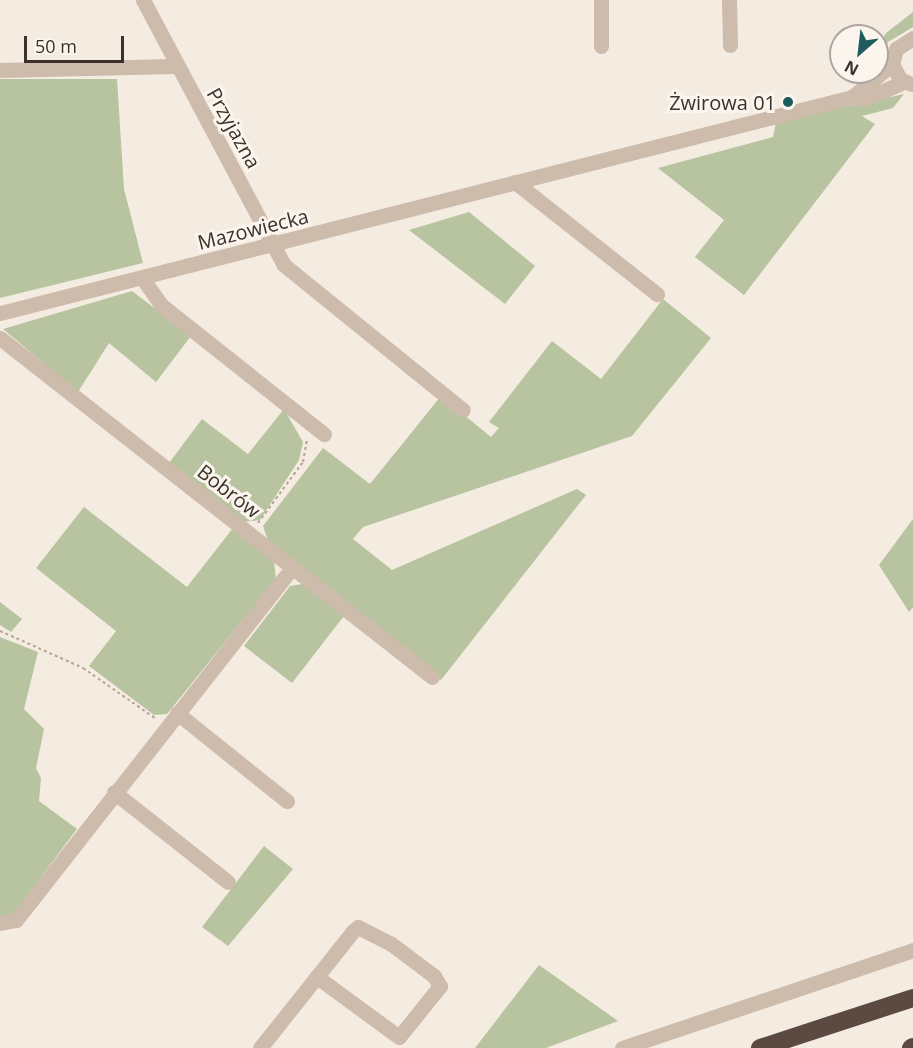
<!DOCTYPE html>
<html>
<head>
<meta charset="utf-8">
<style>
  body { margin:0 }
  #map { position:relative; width:913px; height:1048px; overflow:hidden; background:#f4ebe1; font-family:"Open Sans",sans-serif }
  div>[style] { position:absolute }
  .green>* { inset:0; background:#b8c4a0 }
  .path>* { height:2px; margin-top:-1px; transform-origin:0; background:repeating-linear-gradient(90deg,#b9a596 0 3px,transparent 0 6px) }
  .minor>* { height:15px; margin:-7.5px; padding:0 7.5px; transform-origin:7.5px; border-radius:7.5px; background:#cdbbac }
  .highway>* { height:18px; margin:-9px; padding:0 9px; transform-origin:9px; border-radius:9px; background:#5c4a42 }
  .dots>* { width:16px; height:16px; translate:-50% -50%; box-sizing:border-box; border:3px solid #fbf5ee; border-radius:50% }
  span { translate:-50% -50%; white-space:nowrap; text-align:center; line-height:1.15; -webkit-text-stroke:6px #fbf5ee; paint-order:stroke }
  .poi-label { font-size:20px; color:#3b302b }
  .right { translate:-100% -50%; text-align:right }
  .street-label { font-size:20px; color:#3b302b }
  .north { position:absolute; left:829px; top:24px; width:60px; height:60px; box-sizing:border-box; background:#fbf5ee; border:2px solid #aea6a0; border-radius:50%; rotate:208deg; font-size:16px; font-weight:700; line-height:24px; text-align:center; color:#3b302b }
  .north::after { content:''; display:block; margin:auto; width:21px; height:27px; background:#1f5a5e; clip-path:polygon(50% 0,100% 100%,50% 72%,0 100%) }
  .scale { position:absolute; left:24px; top:36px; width:100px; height:27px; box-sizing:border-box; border:3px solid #3b302b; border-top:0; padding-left:8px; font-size:18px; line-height:21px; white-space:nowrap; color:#3b302b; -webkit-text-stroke:4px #fbf5ee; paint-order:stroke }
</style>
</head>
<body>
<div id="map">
  <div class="green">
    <i style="clip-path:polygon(913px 12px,913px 27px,888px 42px,877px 68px,877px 48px,886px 33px)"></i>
    <i style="clip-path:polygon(0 79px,117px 79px,124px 189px,143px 263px,0 298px)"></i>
    <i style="clip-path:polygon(904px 94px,893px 108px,862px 116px,875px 124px,744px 295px,695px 257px,724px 220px,658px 168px,773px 137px,776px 122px)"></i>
    <i style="clip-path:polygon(469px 212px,535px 266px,505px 304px,409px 230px)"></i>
    <i style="clip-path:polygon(132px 291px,191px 336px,156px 382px,109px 343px,78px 392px,3px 329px)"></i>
    <i style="clip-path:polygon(663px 299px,711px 338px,632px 436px,363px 527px,353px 539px,392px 570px,577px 489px,586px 495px,441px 680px,269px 544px,263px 526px,323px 448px,370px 484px,441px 396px,491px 437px,499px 428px,489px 422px,552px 341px,601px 379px)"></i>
    <i style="clip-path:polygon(284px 409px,303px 442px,299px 460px,260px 520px,242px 522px,169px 463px,202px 419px,248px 454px)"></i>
    <i style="clip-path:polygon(84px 507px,187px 587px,233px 528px,274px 561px,276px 579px,167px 714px,154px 715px,89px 666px,116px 631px,36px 568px)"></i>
    <i style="clip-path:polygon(913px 519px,913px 607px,909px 612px,879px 565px)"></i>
    <i style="clip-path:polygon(302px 584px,344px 616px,292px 683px,244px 646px,290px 586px)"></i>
    <i style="clip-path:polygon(0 602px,22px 619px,11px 632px,0 625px)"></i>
    <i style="clip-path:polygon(0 637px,38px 652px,24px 709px,44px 729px,36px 768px,41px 778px,39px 801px,77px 829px,14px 913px,0 918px)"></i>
    <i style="clip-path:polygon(264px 846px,293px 869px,228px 946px,202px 927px)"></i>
    <i style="clip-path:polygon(539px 965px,618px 1021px,546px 1048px,475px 1048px)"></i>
  </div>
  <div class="path">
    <i style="left:258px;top:523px;width:76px;rotate:-53.6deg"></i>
    <i style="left:303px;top:462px;width:22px;rotate:-80deg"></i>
    <i style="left:0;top:631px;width:91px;rotate:24deg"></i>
    <i style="left:83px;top:668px;width:89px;rotate:34.9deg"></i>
  </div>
  <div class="minor">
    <i style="left:143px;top:0;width:300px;rotate:62deg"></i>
    <i style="left:284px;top:265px;width:230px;rotate:39deg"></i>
    <i style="left:601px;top:0;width:46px;rotate:90deg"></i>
    <i style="left:729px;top:0;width:45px;rotate:88.7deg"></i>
    <i style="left:0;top:70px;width:175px;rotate:-1.3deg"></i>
    <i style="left:911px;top:84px;width:12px;rotate:-156deg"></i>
    <i style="left:900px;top:79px;width:17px;rotate:-118deg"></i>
    <i style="left:892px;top:64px;width:16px;rotate:-75deg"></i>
    <i style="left:896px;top:49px;width:20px;rotate:-33deg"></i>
    <i style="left:852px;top:97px;width:52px;rotate:-39.5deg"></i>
    <i style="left:515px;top:182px;width:181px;rotate:38.3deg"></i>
    <i style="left:143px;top:279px;width:32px;rotate:55deg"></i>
    <i style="left:161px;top:305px;width:208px;rotate:38.4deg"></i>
    <i style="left:0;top:313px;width:879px;rotate:-14.23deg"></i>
    <i style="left:852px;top:97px;width:12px;rotate:9deg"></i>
    <i style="left:864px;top:99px;width:43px;rotate:-23deg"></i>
    <i style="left:0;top:338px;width:549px;rotate:38.12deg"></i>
    <i style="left:177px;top:713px;width:141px;rotate:38.7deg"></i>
    <i style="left:114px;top:792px;width:145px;rotate:38.3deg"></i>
    <i style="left:0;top:923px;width:16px;rotate:-11deg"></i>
    <i style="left:16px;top:920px;width:447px;rotate:-51.9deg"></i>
    <i style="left:260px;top:1048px;width:149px;rotate:-51.5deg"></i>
    <i style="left:353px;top:931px;width:6px;rotate:-39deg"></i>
    <i style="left:358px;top:927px;width:36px;rotate:27deg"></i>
    <i style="left:390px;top:943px;width:55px;rotate:36.9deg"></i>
    <i style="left:434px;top:976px;width:12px;rotate:59deg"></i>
    <i style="left:440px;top:986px;width:65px;rotate:128.8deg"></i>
    <i style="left:399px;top:1037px;width:102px;rotate:-143.8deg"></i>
    <i style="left:622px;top:1048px;width:307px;rotate:-18.6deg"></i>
  </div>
  <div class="highway">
    <i style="left:760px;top:1048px;width:161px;rotate:-18.1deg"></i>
    <i style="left:911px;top:1048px;width:2px;rotate:-27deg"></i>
  </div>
  <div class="dots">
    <i style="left:788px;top:102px;background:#1f5a5e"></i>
  </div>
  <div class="poi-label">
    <span class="right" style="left:776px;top:102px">Żwirowa 01</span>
  </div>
  <div class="street-label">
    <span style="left:234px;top:128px;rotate:61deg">Przyjazna</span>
    <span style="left:253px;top:229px;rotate:-14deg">Mazowiecka</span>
    <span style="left:229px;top:491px;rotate:38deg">Bobrów</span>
  </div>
  <div class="north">N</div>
  <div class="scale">50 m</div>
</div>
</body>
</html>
